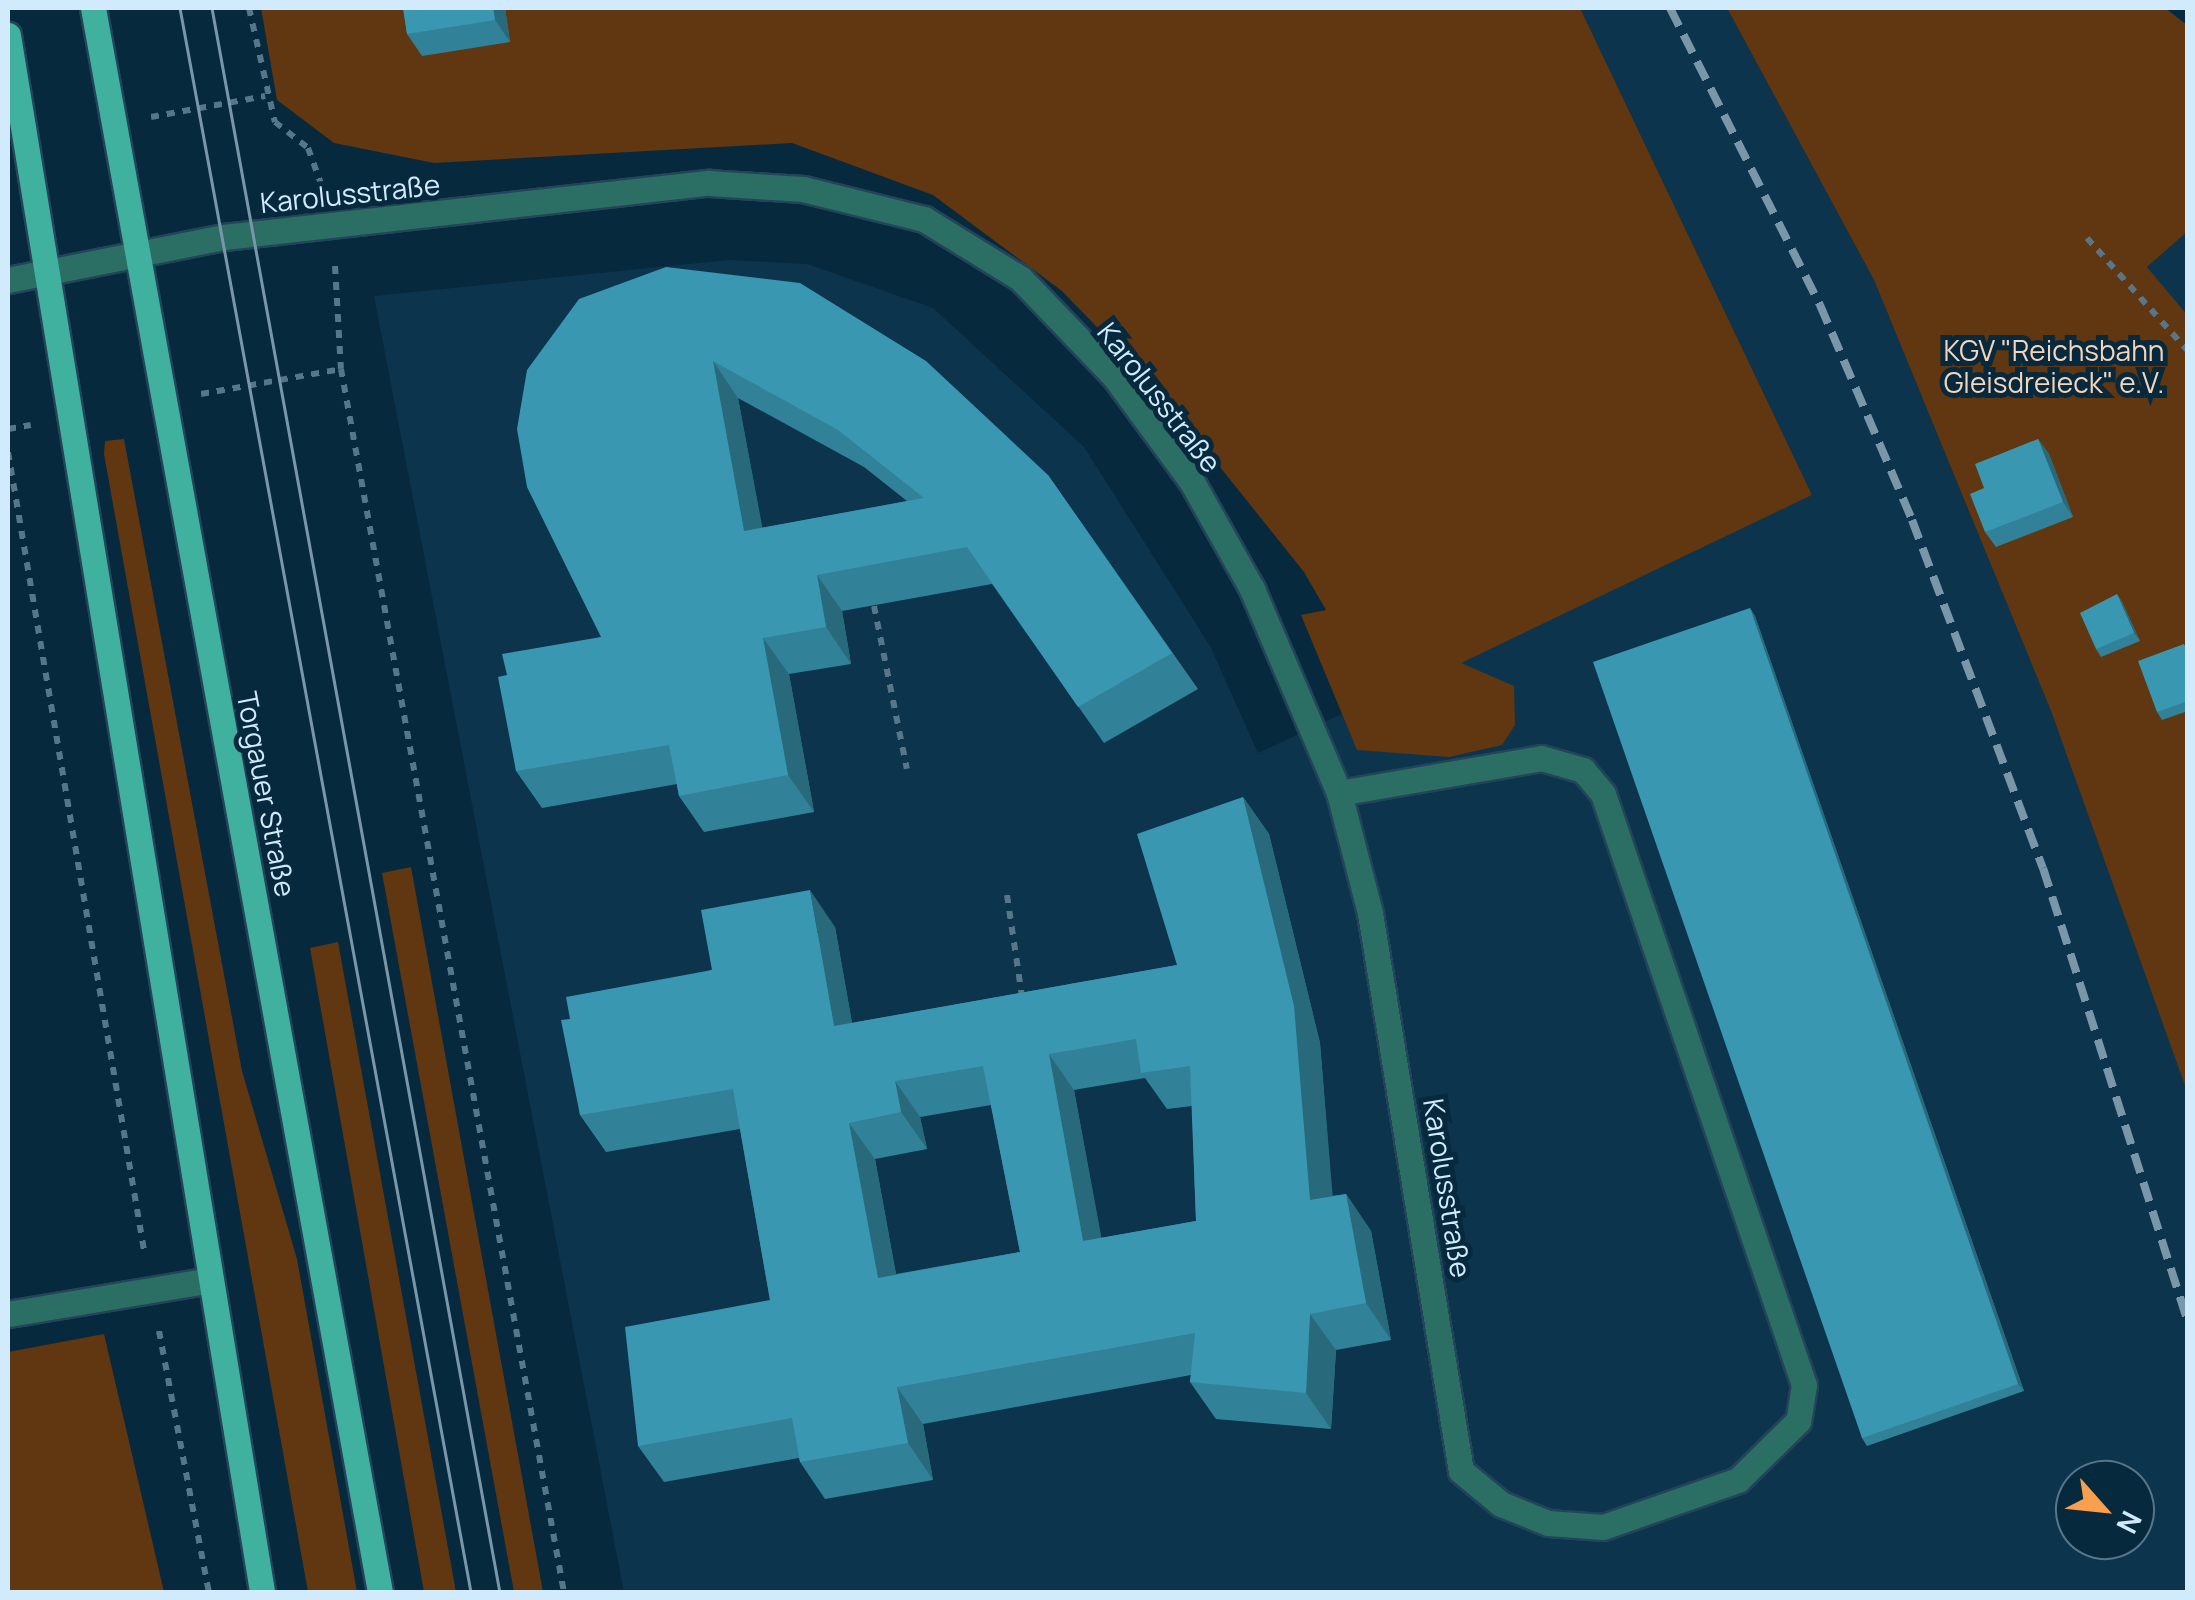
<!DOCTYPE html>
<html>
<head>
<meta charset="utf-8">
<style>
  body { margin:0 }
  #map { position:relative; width:2195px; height:1600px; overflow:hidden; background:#07293e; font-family:Manrope,sans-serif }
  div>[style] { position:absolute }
  .built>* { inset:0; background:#0c344c }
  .green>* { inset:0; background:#603710 }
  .path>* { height:6px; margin-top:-3px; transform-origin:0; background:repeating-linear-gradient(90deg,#57768a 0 8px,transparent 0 16px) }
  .roads { filter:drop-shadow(2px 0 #234459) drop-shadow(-2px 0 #234459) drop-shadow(0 2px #234459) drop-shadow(0 -2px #234459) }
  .service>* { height:25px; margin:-12.5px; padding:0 12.5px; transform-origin:12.5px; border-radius:12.5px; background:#2b6e63 }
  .minor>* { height:25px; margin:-12.5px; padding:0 12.5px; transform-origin:12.5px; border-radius:12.5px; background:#2b6e63 }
  .primary>* { height:25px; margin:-12.5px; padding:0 12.5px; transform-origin:12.5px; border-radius:12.5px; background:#3fb19e }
  .tram>* { height:2.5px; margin:-1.25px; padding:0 1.25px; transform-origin:1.25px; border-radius:1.25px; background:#7a97aa }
  .rail>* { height:8px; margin-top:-4px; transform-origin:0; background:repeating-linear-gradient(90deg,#7a97aa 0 20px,transparent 0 30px) }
  .wall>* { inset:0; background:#318298 }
  .shaded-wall>* { inset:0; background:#286a7c }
  .building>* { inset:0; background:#3997b1 }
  span { translate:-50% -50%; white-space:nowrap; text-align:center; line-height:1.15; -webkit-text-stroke:10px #07293e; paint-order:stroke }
  .street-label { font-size:28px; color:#d1eafc }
  .park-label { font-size:28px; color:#f4d4ba }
  .frame { position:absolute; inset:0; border:10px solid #d1eafc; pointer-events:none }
  .north { position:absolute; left:2055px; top:1460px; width:100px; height:100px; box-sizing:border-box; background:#07293e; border:2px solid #58768a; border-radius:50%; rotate:117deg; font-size:28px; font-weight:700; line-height:40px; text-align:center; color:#d1eafc }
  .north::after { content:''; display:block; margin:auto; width:35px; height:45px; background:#f99f4d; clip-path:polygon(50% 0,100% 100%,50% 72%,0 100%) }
</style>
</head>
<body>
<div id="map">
  <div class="built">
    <i style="clip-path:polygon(evenodd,1580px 8px,1727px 8px,1874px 280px,2051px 711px,2188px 1091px,2187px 1592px,624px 1592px,374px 296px,728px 260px,807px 264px,933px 308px,1084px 447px,1210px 646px,1258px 753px,1812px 495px,1580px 8px,2075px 1480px,2135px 1480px,2135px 1540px,2075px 1540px,2075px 1480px)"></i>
    <i style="clip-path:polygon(2187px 232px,2187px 316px,2147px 267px)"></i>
  </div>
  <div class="green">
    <i style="clip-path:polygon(261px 8px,1580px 8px,1812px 495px,1461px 663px,1514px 686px,1515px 725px,1502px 745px,1449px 757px,1357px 750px,1301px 615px,1326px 610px,1304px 572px,1160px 392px,1062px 291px,933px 195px,792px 143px,434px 163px,334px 143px,277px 100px)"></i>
    <i style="clip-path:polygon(1727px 8px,2165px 8px,2187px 25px,2187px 232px,2147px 267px,2188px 316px,2187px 1091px,2051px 711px,1874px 280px)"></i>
    <i style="clip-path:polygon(124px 439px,242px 1071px,297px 1259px,357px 1592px,308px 1592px,104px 454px,105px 441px)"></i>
    <i style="clip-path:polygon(411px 867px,543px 1592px,514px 1592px,382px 873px)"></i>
    <i style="clip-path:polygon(338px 942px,456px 1592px,424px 1592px,310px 948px)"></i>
    <i style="clip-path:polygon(104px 1334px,164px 1592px,8px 1592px,8px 1352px)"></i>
  </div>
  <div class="path">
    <i style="left:249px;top:8px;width:117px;rotate:77.2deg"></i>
    <i style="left:275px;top:122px;width:42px;rotate:38.2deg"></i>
    <i style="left:308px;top:148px;width:38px;rotate:70deg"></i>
    <i style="left:151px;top:117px;width:116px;rotate:-10.4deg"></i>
    <i style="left:2087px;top:238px;width:152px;rotate:48.2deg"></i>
    <i style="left:335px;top:266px;width:103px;rotate:86.7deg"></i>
    <i style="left:341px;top:369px;width:1243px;rotate:79.67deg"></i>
    <i style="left:201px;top:394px;width:142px;rotate:-10.1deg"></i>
    <i style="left:8px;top:429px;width:23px;rotate:-10deg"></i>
    <i style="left:8px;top:452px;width:810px;rotate:80.33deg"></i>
    <i style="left:874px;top:606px;width:166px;rotate:78.6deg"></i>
    <i style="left:1007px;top:895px;width:103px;rotate:81.6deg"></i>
    <i style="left:159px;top:1331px;width:266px;rotate:79.2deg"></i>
  </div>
  <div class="roads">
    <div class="service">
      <i style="left:1339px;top:793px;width:205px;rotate:-9.8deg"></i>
      <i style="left:1541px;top:758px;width:44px;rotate:15.9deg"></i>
      <i style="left:1583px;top:770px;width:31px;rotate:50deg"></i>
      <i style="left:1603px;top:794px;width:624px;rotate:71.22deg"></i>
      <i style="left:1804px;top:1385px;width:36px;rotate:99deg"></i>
      <i style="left:1798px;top:1421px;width:84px;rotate:135.5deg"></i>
      <i style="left:1738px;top:1480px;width:143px;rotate:160.8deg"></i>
      <i style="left:1603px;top:1527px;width:55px;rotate:-175.8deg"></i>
      <i style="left:1548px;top:1523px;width:51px;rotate:-158deg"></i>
      <i style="left:1501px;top:1504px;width:52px;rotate:-140.5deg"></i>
      <i style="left:8px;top:1314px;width:200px;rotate:-9.5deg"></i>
    </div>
    <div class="minor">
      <i style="left:8px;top:280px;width:220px;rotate:-11.3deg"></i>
      <i style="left:224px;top:237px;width:488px;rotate:-6.4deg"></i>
      <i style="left:709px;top:183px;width:94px;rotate:3.7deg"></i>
      <i style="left:803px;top:189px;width:125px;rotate:13.9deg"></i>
      <i style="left:924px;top:219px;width:114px;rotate:31.7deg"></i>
      <i style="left:1021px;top:279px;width:134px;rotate:46.2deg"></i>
      <i style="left:1114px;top:376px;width:132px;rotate:53.7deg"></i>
      <i style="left:1192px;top:482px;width:123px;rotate:60.7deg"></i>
      <i style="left:1252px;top:589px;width:222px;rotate:66.9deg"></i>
      <i style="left:1339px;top:793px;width:124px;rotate:75.5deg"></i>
      <i style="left:1370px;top:913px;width:565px;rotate:80.74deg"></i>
    </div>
    <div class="primary">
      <i style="left:93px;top:8px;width:1610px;rotate:79.73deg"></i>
      <i style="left:8px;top:35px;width:1578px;rotate:80.73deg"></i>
    </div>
  </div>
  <div class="tram">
    <i style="left:180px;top:8px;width:1611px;rotate:79.59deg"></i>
    <i style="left:212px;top:8px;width:1610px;rotate:79.7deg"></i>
  </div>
  <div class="rail">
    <i style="left:1670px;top:8px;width:333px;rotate:63.2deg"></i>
    <i style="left:1820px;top:305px;width:234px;rotate:66.8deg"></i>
    <i style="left:1912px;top:520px;width:372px;rotate:69.4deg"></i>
    <i style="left:2043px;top:868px;width:477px;rotate:72.3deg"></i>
  </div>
  <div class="wall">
    <i style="clip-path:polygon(403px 8px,505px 8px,510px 42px,422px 56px,407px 34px)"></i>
    <i style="clip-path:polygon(evenodd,579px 299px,1048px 475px,1198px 689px,1104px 743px,992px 584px,842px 611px,851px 664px,789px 674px,814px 812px,704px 832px,679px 796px,677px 784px,542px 808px,516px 771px,507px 675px,601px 637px,579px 299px,738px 398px,864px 467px,907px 501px,762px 528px,738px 398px)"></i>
    <i style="clip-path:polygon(2038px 439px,2049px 454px,2073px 517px,1996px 547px,1985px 532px)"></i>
    <i style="clip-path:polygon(2117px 594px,2122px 602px,2140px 641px,2101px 657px,2096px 649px)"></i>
    <i style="clip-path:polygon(1750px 608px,1755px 616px,2024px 1391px,1867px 1446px,1862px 1438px)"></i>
    <i style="clip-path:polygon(2188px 649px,2188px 711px,2162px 720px,2157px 712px)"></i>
    <i style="clip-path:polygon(evenodd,1243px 797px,1269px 834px,1320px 1043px,1332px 1196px,1346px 1194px,1371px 1231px,1391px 1340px,1336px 1350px,1331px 1429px,1216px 1419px,1190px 1382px,1191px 1375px,923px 1424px,933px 1480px,825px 1499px,800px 1462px,799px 1458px,664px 1482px,638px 1446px,770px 1300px,740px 1129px,606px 1152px,580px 1115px,570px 1019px,835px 927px,852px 1023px,1177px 965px,1243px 797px,1145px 1078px,1167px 1109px,1192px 1106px,1196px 1221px,1101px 1238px,1074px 1090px,1145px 1078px,1243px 797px,991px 1105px,1020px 1252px,896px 1274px,875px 1159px,927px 1149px,920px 1117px,991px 1105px)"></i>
  </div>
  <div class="shaded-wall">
    <i style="clip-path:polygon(493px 8px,505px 8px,510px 42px,495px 20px)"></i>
    <i style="clip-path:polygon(713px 361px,738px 398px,770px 568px,744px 531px)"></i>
    <i style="clip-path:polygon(2038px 439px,2049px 454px,2073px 517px,2063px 502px)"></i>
    <i style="clip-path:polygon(817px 575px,842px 611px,851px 664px,826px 627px)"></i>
    <i style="clip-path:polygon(2117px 594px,2122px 602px,2140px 641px,2134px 633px)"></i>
    <i style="clip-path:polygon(1750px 608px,1755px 616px,2024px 1391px,2018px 1384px)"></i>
    <i style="clip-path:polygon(763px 638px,789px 674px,814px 812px,788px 775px)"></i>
    <i style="clip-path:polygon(1243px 797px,1269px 834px,1320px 1043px,1336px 1236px,1310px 1200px)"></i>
    <i style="clip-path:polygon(810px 890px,835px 927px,859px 1062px,834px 1026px)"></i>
    <i style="clip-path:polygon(1049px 1054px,1074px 1090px,1109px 1278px,1083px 1241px)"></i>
    <i style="clip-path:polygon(895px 1081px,920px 1117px,927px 1149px,901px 1112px)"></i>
    <i style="clip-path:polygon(849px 1123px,875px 1159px,903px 1314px,878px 1278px)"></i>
    <i style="clip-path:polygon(1346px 1194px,1371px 1231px,1391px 1340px,1366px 1303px)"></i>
    <i style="clip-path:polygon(1310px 1314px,1336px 1350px,1331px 1429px,1306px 1393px)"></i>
    <i style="clip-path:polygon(897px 1387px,923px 1424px,933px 1480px,908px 1443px)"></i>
  </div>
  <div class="building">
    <i style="clip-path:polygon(403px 8px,493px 8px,495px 20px,407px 34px)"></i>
    <i style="clip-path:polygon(evenodd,666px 267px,800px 283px,926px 361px,1048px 475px,1172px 653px,1078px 707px,967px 547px,817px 575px,826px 627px,763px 638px,788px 775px,679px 796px,669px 745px,516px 771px,498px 677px,507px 675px,502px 654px,601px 637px,527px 487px,517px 429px,527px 370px,579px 299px,666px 267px,713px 361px,838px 430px,924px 498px,744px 531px,713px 361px)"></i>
    <i style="clip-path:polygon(2038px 439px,2063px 502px,1985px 532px,1970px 494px,1984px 488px,1975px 464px)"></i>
    <i style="clip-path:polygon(2117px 594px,2134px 633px,2096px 649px,2080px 613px)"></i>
    <i style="clip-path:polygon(1750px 608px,2018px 1384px,1862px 1438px,1593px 662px)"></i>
    <i style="clip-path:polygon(2184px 644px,2188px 652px,2188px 701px,2157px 712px,2138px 661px)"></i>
    <i style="clip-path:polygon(evenodd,1243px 797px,1294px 1006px,1310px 1200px,1346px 1194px,1366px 1303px,1310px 1314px,1306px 1393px,1190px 1382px,1195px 1333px,897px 1387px,908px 1443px,800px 1462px,792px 1418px,638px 1446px,625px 1327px,770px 1300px,733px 1089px,580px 1115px,561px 1020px,570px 1019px,566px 997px,712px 970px,701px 910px,810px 890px,834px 1026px,1177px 965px,1137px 834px,1243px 797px,1136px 1039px,1141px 1073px,1190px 1066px,1196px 1221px,1083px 1241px,1049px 1054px,1136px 1039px,1243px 797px,983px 1066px,1020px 1252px,878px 1278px,849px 1123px,901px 1112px,895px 1081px,983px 1066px)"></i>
  </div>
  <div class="street-label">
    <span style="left:350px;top:193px;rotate:-6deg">Karolusstraße</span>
    <span style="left:1160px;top:397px;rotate:52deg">Karolusstraße</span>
    <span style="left:267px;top:794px;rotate:79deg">Torgauer Straße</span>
    <span style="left:1448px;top:1188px;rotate:81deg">Karolusstraße</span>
  </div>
  <div class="park-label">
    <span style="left:2054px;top:366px">KGV "Reichsbahn<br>Gleisdreieck" e.V.</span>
  </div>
  <div class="frame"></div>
  <div class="north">N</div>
</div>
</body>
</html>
